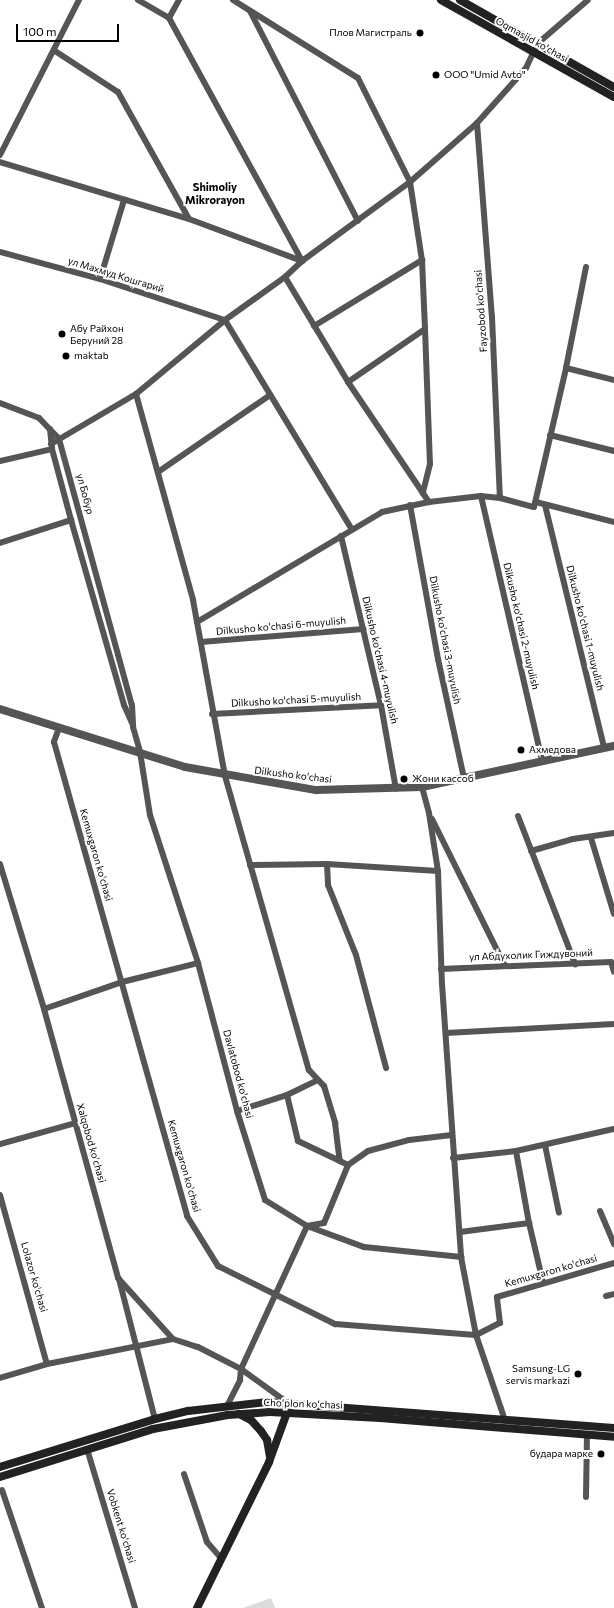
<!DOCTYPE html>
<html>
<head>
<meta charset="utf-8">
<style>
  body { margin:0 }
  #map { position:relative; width:614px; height:1608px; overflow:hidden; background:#fff; font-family:Commissioner,sans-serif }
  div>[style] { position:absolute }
  .green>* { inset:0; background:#dcdcdc }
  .minor>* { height:6px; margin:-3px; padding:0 3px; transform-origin:3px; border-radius:3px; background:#555 }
  .tertiary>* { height:8px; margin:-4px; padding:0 4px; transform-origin:4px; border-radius:4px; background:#555 }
  .secondary>* { height:8px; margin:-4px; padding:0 4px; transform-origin:4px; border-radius:4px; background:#222 }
  .dots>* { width:11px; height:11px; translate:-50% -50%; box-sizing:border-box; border:2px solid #fff; border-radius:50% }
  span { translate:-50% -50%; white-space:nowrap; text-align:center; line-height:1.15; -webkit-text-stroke:4px #fff; paint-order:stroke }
  .poi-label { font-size:10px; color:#000 }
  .right { translate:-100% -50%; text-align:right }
  .left { translate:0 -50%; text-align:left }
  .street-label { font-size:10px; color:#000 }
  .neighbourhood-label { font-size:11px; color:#000; font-weight:700 }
  .scale { position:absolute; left:16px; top:24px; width:103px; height:18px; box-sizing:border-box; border:2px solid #000; border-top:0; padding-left:5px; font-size:12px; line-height:14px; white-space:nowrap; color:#000; -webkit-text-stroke:3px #fff; paint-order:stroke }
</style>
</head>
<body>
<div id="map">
  <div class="green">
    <i style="clip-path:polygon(271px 1598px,275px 1608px,243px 1608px)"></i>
  </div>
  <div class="minor">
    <i style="left:138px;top:0;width:36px;rotate:30deg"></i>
    <i style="left:169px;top:18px;width:277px;rotate:61.3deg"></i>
    <i style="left:233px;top:0;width:147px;rotate:32deg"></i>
    <i style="left:358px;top:78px;width:116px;rotate:63.4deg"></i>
    <i style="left:410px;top:182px;width:79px;rotate:81.3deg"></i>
    <i style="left:422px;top:260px;width:69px;rotate:87.5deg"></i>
    <i style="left:425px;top:329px;width:135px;rotate:87.9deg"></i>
    <i style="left:430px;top:464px;width:30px;rotate:104deg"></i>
    <i style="left:250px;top:11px;width:236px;rotate:62.8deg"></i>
    <i style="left:169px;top:18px;width:21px;rotate:-61deg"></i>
    <i style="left:55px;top:51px;width:75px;rotate:33.1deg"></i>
    <i style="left:118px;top:92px;width:145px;rotate:60.8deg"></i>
    <i style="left:477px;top:123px;width:195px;rotate:85.6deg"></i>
    <i style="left:492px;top:317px;width:181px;rotate:87.5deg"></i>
    <i style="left:0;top:155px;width:174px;rotate:-63deg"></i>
    <i style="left:0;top:162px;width:197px;rotate:16.8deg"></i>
    <i style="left:189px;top:219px;width:121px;rotate:20.4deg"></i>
    <i style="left:0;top:252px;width:104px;rotate:15.1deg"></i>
    <i style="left:100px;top:279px;width:132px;rotate:18.2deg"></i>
    <i style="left:285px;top:277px;width:122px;rotate:59deg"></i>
    <i style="left:348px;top:382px;width:145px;rotate:56deg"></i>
    <i style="left:100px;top:279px;width:83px;rotate:-73.1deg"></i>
    <i style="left:225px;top:320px;width:243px;rotate:58.8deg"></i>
    <i style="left:314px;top:326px;width:127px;rotate:-31.4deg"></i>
    <i style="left:566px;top:368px;width:49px;rotate:14deg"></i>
    <i style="left:348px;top:382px;width:93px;rotate:-34.5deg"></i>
    <i style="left:136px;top:394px;width:214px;rotate:74.5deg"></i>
    <i style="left:193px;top:600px;width:179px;rotate:79.7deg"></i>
    <i style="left:225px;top:776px;width:306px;rotate:74.1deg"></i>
    <i style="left:309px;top:1070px;width:22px;rotate:47deg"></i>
    <i style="left:324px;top:1086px;width:39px;rotate:73deg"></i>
    <i style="left:335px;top:1123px;width:38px;rotate:83deg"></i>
    <i style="left:340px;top:1161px;width:9px;rotate:27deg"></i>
    <i style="left:0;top:403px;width:42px;rotate:21deg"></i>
    <i style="left:39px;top:418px;width:29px;rotate:46deg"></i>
    <i style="left:59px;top:439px;width:276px;rotate:74.7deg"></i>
    <i style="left:132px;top:705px;width:22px;rotate:87deg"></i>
    <i style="left:133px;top:727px;width:26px;rotate:74deg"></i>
    <i style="left:140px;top:752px;width:64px;rotate:81deg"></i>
    <i style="left:150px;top:815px;width:156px;rotate:72deg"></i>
    <i style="left:198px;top:963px;width:153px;rotate:75.2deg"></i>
    <i style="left:237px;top:1111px;width:93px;rotate:72.5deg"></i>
    <i style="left:265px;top:1200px;width:49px;rotate:31.8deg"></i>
    <i style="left:307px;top:1226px;width:61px;rotate:20.2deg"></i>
    <i style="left:364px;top:1247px;width:98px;rotate:5.9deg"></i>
    <i style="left:50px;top:429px;width:20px;rotate:84deg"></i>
    <i style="left:52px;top:449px;width:73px;rotate:75deg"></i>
    <i style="left:71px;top:520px;width:192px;rotate:74deg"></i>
    <i style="left:124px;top:705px;width:20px;rotate:66deg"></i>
    <i style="left:550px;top:435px;width:66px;rotate:14deg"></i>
    <i style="left:51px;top:444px;width:99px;rotate:-30.5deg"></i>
    <i style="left:136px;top:394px;width:116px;rotate:-39.7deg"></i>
    <i style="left:225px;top:320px;width:74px;rotate:-35.6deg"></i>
    <i style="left:285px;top:277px;width:23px;rotate:-43deg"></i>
    <i style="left:302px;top:261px;width:134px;rotate:-36.2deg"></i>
    <i style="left:410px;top:182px;width:89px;rotate:-41.4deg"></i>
    <i style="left:477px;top:123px;width:74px;rotate:-48.3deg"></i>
    <i style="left:526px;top:68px;width:26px;rotate:-65deg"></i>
    <i style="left:537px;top:44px;width:67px;rotate:-40.8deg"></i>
    <i style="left:0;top:461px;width:53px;rotate:-13deg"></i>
    <i style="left:158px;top:472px;width:136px;rotate:-34.5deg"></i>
    <i style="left:481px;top:496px;width:272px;rotate:77deg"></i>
    <i style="left:536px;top:502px;width:81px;rotate:14.4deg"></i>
    <i style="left:410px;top:505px;width:157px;rotate:79.7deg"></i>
    <i style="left:438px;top:659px;width:122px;rotate:77.7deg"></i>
    <i style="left:545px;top:505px;width:249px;rotate:76.3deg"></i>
    <i style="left:341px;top:536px;width:174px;rotate:76.7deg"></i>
    <i style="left:381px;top:705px;width:85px;rotate:79.9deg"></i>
    <i style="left:0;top:543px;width:75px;rotate:-17.9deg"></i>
    <i style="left:197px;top:622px;width:215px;rotate:-30.7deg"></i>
    <i style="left:382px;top:512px;width:48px;rotate:-12deg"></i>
    <i style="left:429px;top:502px;width:52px;rotate:-6.6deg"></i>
    <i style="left:481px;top:496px;width:19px;rotate:6deg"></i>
    <i style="left:500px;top:498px;width:35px;rotate:15deg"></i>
    <i style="left:534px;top:507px;width:143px;rotate:-77deg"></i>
    <i style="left:566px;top:368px;width:103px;rotate:-78.8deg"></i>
    <i style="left:201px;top:642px;width:163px;rotate:-4.6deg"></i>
    <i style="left:212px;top:714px;width:169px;rotate:-3deg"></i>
    <i style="left:59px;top:728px;width:15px;rotate:110deg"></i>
    <i style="left:54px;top:742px;width:492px;rotate:74.3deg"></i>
    <i style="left:187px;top:1216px;width:59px;rotate:58.2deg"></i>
    <i style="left:218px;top:1266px;width:131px;rotate:26.4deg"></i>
    <i style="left:335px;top:1324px;width:141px;rotate:4.5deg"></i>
    <i style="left:476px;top:1335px;width:27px;rotate:-27deg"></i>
    <i style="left:500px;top:1323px;width:26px;rotate:-97deg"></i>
    <i style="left:497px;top:1297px;width:122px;rotate:-16.2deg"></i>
    <i style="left:422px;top:787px;width:27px;rotate:75deg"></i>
    <i style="left:429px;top:813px;width:59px;rotate:81.2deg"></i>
    <i style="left:438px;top:871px;width:113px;rotate:88deg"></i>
    <i style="left:442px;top:984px;width:274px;rotate:86deg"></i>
    <i style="left:461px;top:1257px;width:79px;rotate:79.1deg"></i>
    <i style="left:476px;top:1335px;width:90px;rotate:71.2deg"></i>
    <i style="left:518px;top:816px;width:159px;rotate:68.9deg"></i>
    <i style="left:432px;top:819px;width:164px;rotate:63.6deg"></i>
    <i style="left:591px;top:838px;width:79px;rotate:73.2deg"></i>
    <i style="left:531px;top:851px;width:44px;rotate:-15.9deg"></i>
    <i style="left:573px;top:839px;width:41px;rotate:-8.3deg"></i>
    <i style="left:0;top:864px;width:152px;rotate:73.1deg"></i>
    <i style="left:44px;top:1009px;width:279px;rotate:74.6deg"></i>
    <i style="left:118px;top:1278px;width:82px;rotate:48deg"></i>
    <i style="left:173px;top:1339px;width:26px;rotate:18deg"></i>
    <i style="left:198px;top:1347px;width:48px;rotate:27.1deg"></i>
    <i style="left:241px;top:1369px;width:58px;rotate:35.9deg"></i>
    <i style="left:327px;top:864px;width:21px;rotate:87deg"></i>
    <i style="left:328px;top:885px;width:75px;rotate:68.2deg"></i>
    <i style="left:356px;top:955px;width:117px;rotate:75.1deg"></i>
    <i style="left:250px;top:865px;width:77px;rotate:-0.7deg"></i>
    <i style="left:327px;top:864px;width:111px;rotate:3.6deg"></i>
    <i style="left:441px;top:969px;width:170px;rotate:-2.4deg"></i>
    <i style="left:611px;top:962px;width:10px;rotate:73deg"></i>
    <i style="left:44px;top:1009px;width:83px;rotate:-19.1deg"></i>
    <i style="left:122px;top:982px;width:78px;rotate:-14deg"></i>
    <i style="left:446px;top:1033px;width:168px;rotate:-3.1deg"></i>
    <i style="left:287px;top:1095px;width:47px;rotate:76.6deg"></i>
    <i style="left:298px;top:1141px;width:47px;rotate:25.5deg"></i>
    <i style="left:237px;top:1111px;width:52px;rotate:-17.7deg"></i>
    <i style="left:287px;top:1095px;width:34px;rotate:-26deg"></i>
    <i style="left:0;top:1144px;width:78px;rotate:-15.6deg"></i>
    <i style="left:545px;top:1145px;width:69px;rotate:78.4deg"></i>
    <i style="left:516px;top:1151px;width:73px;rotate:79.8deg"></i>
    <i style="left:529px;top:1223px;width:61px;rotate:76.7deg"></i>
    <i style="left:453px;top:1158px;width:63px;rotate:-6.3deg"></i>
    <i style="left:516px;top:1151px;width:100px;rotate:-12.7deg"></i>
    <i style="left:0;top:1195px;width:175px;rotate:74.5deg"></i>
    <i style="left:600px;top:1211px;width:36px;rotate:67deg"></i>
    <i style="left:460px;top:1232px;width:70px;rotate:-7.4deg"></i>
    <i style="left:119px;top:1279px;width:145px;rotate:75.6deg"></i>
    <i style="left:606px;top:1296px;width:8px;rotate:-14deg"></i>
    <i style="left:0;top:1378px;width:49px;rotate:-16.6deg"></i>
    <i style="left:47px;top:1364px;width:128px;rotate:-11.2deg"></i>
    <i style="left:227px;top:1406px;width:29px;rotate:-63deg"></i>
    <i style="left:240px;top:1380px;width:11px;rotate:-85deg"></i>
    <i style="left:241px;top:1369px;width:157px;rotate:-65.2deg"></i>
    <i style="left:307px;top:1226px;width:17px;rotate:-10deg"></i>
    <i style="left:324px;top:1223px;width:63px;rotate:-67.5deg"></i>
    <i style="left:348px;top:1165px;width:24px;rotate:-35deg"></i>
    <i style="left:368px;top:1151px;width:42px;rotate:-15deg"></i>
    <i style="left:409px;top:1140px;width:43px;rotate:-6.6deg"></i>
    <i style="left:87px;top:1449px;width:166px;rotate:73.2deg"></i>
    <i style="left:184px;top:1474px;width:72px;rotate:71.3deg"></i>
    <i style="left:207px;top:1542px;width:21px;rotate:49deg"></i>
    <i style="left:2px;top:1490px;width:125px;rotate:71.3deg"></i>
    <i style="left:586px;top:1497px;width:62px;rotate:-89.1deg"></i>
  </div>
  <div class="tertiary">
    <i style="left:0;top:709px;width:194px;rotate:17.4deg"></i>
    <i style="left:185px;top:767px;width:133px;rotate:10deg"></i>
    <i style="left:316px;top:790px;width:106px;rotate:-1.6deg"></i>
    <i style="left:422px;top:787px;width:196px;rotate:-12.1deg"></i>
  </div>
  <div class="secondary">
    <i style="left:441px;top:0;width:198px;rotate:29.3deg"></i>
    <i style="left:460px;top:0;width:177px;rotate:29.5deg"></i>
    <i style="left:239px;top:1414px;width:13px;rotate:27deg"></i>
    <i style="left:251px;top:1420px;width:15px;rotate:48deg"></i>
    <i style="left:261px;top:1431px;width:11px;rotate:56deg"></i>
    <i style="left:267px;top:1440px;width:17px;rotate:80deg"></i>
    <i style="left:0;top:1467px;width:162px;rotate:-17.2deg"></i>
    <i style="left:155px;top:1419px;width:34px;rotate:-14deg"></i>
    <i style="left:188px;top:1411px;width:80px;rotate:-6.5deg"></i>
    <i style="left:267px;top:1402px;width:348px;rotate:4.3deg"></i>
    <i style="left:0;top:1477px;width:160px;rotate:-17.4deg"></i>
    <i style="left:153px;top:1429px;width:76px;rotate:-10.6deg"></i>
    <i style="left:228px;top:1415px;width:42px;rotate:-4.1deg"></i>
    <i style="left:270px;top:1412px;width:110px;rotate:3.1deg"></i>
    <i style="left:380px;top:1418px;width:235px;rotate:4.6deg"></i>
    <i style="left:197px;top:1608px;width:163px;rotate:-63.7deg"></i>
    <i style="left:269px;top:1462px;width:59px;rotate:-70deg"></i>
  </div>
  <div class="dots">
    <i style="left:420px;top:33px;background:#000"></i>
    <i style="left:436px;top:75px;background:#000"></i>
    <i style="left:62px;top:334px;background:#000"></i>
    <i style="left:66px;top:356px;background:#000"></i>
    <i style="left:521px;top:750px;background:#000"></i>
    <i style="left:404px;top:779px;background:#000"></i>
    <i style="left:578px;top:1374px;background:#000"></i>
    <i style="left:601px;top:1454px;background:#000"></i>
  </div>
  <div class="poi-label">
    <span class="right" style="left:412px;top:33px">Плов Магистраль</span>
    <span class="left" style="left:444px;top:75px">ООО "Umid Avto"</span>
    <span class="left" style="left:70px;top:334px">Абу Райхон<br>Беруний 28</span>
    <span class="left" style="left:74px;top:356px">maktab</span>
    <span class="left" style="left:529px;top:750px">Ахмедова</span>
    <span class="left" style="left:412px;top:779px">Жони кассоб</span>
    <span class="right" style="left:570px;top:1374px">Samsung-LG<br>servis markazi</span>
    <span class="right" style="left:593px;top:1454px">будара марке</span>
  </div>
  <div class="street-label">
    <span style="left:532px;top:40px;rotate:29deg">Oqmasjid ko'chasi</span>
    <span style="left:116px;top:275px;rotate:17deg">ул Махмуд Кошгарий</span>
    <span style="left:481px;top:311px;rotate:-94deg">Fayzobod ko'chasi</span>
    <span style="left:85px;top:494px;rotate:75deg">ул Бобур</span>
    <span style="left:281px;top:626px;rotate:-5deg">Dilkusho ko'chasi 6-muyulish</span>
    <span style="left:521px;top:626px;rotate:77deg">Dilkusho ko'chasi 2-muyulish</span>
    <span style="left:585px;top:628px;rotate:76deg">Dilkusho ko'chasi 1-muyulish</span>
    <span style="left:445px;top:640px;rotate:79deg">Dilkusho ko'chasi 3-muyulish</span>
    <span style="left:380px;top:660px;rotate:77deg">Dilkusho ko'chasi 4-muyulish</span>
    <span style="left:296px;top:700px;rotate:-3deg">Dilkusho ko'chasi 5-muyulish</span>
    <span style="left:293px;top:775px;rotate:7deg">Dilkusho ko'chasi</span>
    <span style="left:96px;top:855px;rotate:74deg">Kemuxgaron ko'chasi</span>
    <span style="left:531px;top:955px;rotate:-2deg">ул Абдухолик Гиждувоний</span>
    <span style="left:238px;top:1074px;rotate:75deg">Davlatobod ko'chasi</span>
    <span style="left:91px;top:1143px;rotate:74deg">Xalqobod ko'chasi</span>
    <span style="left:184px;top:1166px;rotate:74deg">Kemuxgaron ko'chasi</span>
    <span style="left:551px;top:1271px;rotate:-16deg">Kemuxgaron ko'chasi</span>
    <span style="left:34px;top:1277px;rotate:74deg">Lolazor ko'chasi</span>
    <span style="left:303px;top:1404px;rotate:2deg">Choʻplon koʻchasi</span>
    <span style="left:121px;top:1526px;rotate:73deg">Vobkent koʻchasi</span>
  </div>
  <div class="neighbourhood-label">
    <span style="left:215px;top:194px">Shimoliy<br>Mikrorayon</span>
  </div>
  <div class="scale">100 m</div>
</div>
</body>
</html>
